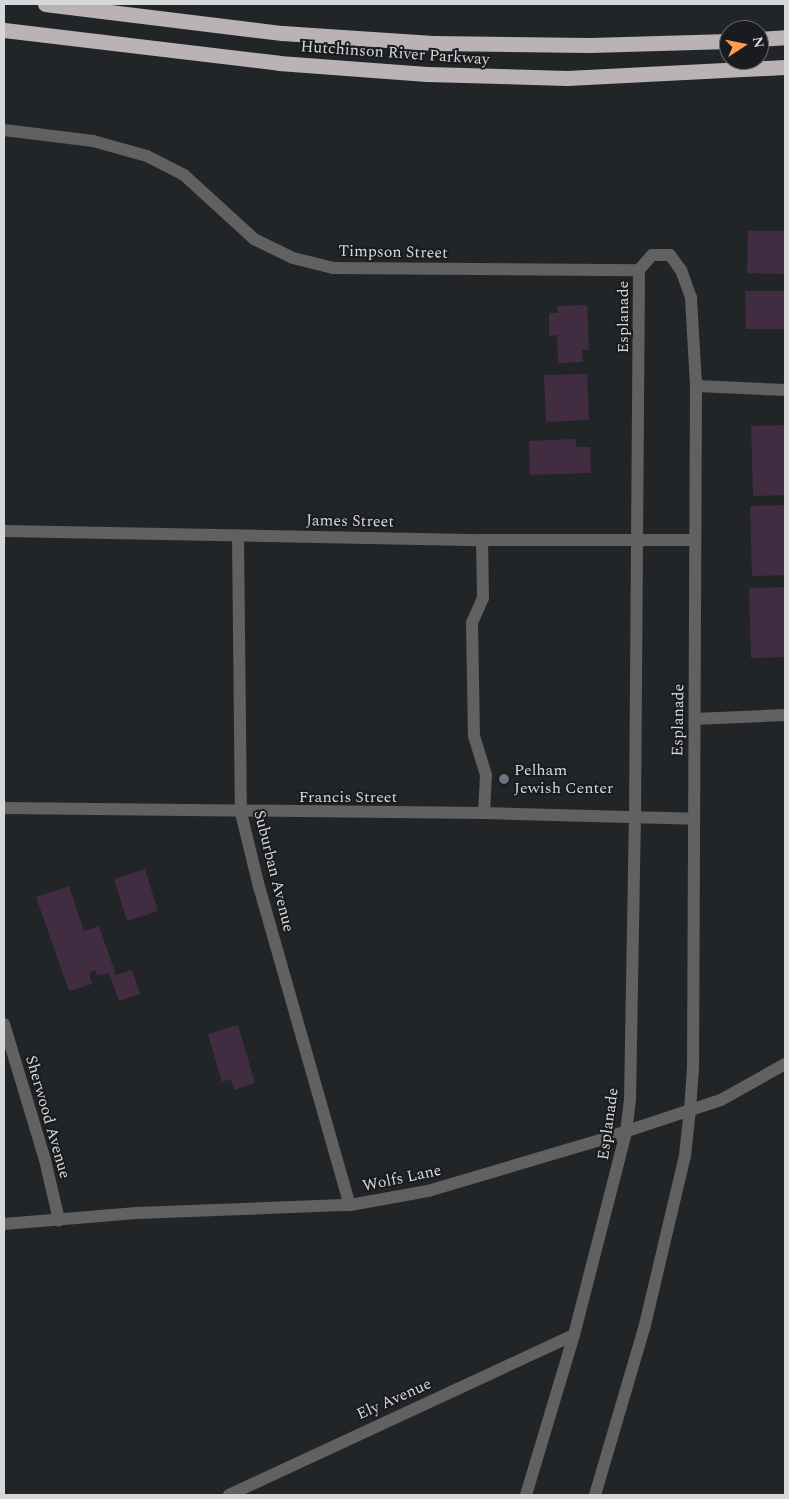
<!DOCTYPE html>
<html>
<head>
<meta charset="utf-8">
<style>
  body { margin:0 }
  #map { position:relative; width:789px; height:1499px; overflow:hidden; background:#222528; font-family:Spectral,serif }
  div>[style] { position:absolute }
  .building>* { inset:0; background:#412c41 }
  .service>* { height:12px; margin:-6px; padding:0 6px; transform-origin:6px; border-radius:6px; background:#636060 }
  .minor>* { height:12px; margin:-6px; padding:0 6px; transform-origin:6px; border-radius:6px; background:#636060 }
  .tertiary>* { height:12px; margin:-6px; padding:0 6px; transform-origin:6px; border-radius:6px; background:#636060 }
  .motorway>* { height:15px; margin:-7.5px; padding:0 7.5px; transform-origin:7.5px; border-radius:7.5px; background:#bab3b3 }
  .dots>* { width:14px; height:14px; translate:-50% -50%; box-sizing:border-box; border:2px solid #191b1e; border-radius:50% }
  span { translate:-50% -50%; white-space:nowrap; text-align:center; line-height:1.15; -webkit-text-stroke:4px #191b1e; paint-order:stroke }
  .street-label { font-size:16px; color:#d5d7d9 }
  .poi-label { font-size:16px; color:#d5d7d9 }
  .left { translate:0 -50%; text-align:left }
  .frame { position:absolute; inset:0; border:5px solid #d5d7d9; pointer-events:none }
  .north { position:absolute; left:719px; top:20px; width:50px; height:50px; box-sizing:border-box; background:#191b1e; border:1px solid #646669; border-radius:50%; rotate:79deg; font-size:14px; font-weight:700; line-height:20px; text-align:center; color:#d5d7d9 }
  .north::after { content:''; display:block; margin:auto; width:18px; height:22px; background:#fb9e51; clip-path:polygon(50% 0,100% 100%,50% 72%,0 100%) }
</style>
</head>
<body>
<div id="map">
  <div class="building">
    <i style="clip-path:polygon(748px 231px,785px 231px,785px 274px,747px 273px)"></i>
    <i style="clip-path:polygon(745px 291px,784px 291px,784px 329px,746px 329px)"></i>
    <i style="clip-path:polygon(587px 305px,589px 350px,582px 350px,583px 362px,558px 363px,557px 335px,549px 336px,549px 313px,558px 313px,557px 306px)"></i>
    <i style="clip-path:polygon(587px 374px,589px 420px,546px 422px,544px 375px)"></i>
    <i style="clip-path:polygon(785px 425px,785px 495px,753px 496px,751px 426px)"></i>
    <i style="clip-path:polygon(576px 439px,576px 447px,590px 447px,591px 473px,530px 475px,529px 441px)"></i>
    <i style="clip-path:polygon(785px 505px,785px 575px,752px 576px,750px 506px)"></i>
    <i style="clip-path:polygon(785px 587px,785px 657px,751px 658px,749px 588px)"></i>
    <i style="clip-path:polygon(145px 869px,158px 911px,127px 921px,114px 879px)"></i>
    <i style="clip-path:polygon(69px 886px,84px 931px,99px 926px,116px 975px,132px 970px,140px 994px,119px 1001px,109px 973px,97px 976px,95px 970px,89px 973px,92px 984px,69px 991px,36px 897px)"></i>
    <i style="clip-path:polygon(238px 1025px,255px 1083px,234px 1090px,231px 1079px,222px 1082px,208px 1034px)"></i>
  </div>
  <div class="service">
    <i style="left:482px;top:540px;width:58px;rotate:89deg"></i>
    <i style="left:483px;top:598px;width:27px;rotate:114deg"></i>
    <i style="left:472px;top:623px;width:113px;rotate:89deg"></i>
    <i style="left:474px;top:736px;width:41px;rotate:72.9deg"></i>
    <i style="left:486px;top:775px;width:38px;rotate:93deg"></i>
  </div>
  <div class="minor">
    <i style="left:4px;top:130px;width:90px;rotate:7deg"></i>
    <i style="left:93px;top:141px;width:56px;rotate:15.5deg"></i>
    <i style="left:147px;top:156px;width:42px;rotate:27.2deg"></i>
    <i style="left:184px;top:175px;width:95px;rotate:42.4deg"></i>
    <i style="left:254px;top:239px;width:43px;rotate:26deg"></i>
    <i style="left:293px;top:258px;width:41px;rotate:14deg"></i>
    <i style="left:333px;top:268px;width:306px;rotate:0.4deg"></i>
    <i style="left:696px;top:386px;width:89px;rotate:2.6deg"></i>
    <i style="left:4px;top:531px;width:478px;rotate:1.1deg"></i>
    <i style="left:482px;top:540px;width:213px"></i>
    <i style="left:238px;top:536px;width:277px;rotate:89.4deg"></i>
    <i style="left:241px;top:813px;width:72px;rotate:76.3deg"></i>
    <i style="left:258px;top:883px;width:335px;rotate:74.1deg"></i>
    <i style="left:695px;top:719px;width:90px;rotate:-2.5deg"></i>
    <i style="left:4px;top:808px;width:480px;rotate:0.6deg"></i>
    <i style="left:484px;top:813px;width:209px;rotate:1.6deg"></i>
    <i style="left:4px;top:1024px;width:142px;rotate:73.2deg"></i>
    <i style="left:45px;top:1160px;width:62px;rotate:76.9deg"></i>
    <i style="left:626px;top:1132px;width:32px;rotate:-83deg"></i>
    <i style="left:630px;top:1100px;width:283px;rotate:-89deg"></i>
    <i style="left:635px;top:817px;width:547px;rotate:-89.58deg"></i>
    <i style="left:639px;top:270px;width:20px;rotate:-49deg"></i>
    <i style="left:652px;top:255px;width:18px"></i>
    <i style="left:670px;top:255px;width:19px;rotate:54deg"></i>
    <i style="left:681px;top:270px;width:30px;rotate:70deg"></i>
    <i style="left:691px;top:298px;width:88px;rotate:86.7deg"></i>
    <i style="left:696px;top:386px;width:682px;rotate:90.25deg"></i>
    <i style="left:693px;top:1068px;width:42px;rotate:94.1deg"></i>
    <i style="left:229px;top:1495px;width:380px;rotate:-24.9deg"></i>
  </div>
  <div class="tertiary">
    <i style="left:4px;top:1224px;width:133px;rotate:-4.7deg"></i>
    <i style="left:137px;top:1213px;width:213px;rotate:-2.2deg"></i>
    <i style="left:350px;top:1205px;width:79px;rotate:-10.2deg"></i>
    <i style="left:428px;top:1191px;width:183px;rotate:-16.5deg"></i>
    <i style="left:603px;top:1139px;width:124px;rotate:-18.3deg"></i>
    <i style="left:721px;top:1100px;width:73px;rotate:-29.4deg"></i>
    <i style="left:526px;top:1495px;width:167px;rotate:-73.3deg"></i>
    <i style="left:574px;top:1335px;width:210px;rotate:-75.6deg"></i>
    <i style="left:595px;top:1495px;width:173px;rotate:-73.6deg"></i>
    <i style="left:644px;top:1329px;width:179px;rotate:-76.7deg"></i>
    <i style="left:685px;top:1155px;width:45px;rotate:-83.7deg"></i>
  </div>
  <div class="motorway">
    <i style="left:45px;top:4px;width:239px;rotate:7deg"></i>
    <i style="left:282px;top:33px;width:151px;rotate:3.8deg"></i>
    <i style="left:433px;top:43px;width:157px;rotate:0.7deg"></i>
    <i style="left:590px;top:45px;width:139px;rotate:-1.6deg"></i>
    <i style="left:4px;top:30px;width:277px;rotate:6.8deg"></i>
    <i style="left:279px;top:63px;width:148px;rotate:4.3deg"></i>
    <i style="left:427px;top:74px;width:140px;rotate:1.6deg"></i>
    <i style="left:567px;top:78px;width:218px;rotate:-2.9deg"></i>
    <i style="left:759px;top:39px;width:26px;rotate:-4deg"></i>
  </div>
  <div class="dots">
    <i style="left:504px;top:779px;background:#6b7280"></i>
  </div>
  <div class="street-label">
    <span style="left:395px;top:53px;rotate:4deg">Hutchinson River Parkway</span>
    <span style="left:393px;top:252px;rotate:1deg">Timpson Street</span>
    <span style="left:623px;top:317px;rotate:-90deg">Esplanade</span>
    <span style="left:350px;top:521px;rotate:1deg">James Street</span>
    <span style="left:678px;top:720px;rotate:-89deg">Esplanade</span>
    <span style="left:348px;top:797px">Francis Street</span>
    <span style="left:274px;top:871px;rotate:76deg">Suburban Avenue</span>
    <span style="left:48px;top:1117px;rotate:74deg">Sherwood Avenue</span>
    <span style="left:608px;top:1124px;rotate:-82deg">Esplanade</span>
    <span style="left:402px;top:1178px;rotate:-12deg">Wolfs Lane</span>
    <span style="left:394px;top:1399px;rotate:-24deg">Ely Avenue</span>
  </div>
  <div class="poi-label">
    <span class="left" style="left:514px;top:779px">Pelham<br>Jewish Center</span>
  </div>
  <div class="frame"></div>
  <div class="north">N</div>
</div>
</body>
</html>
